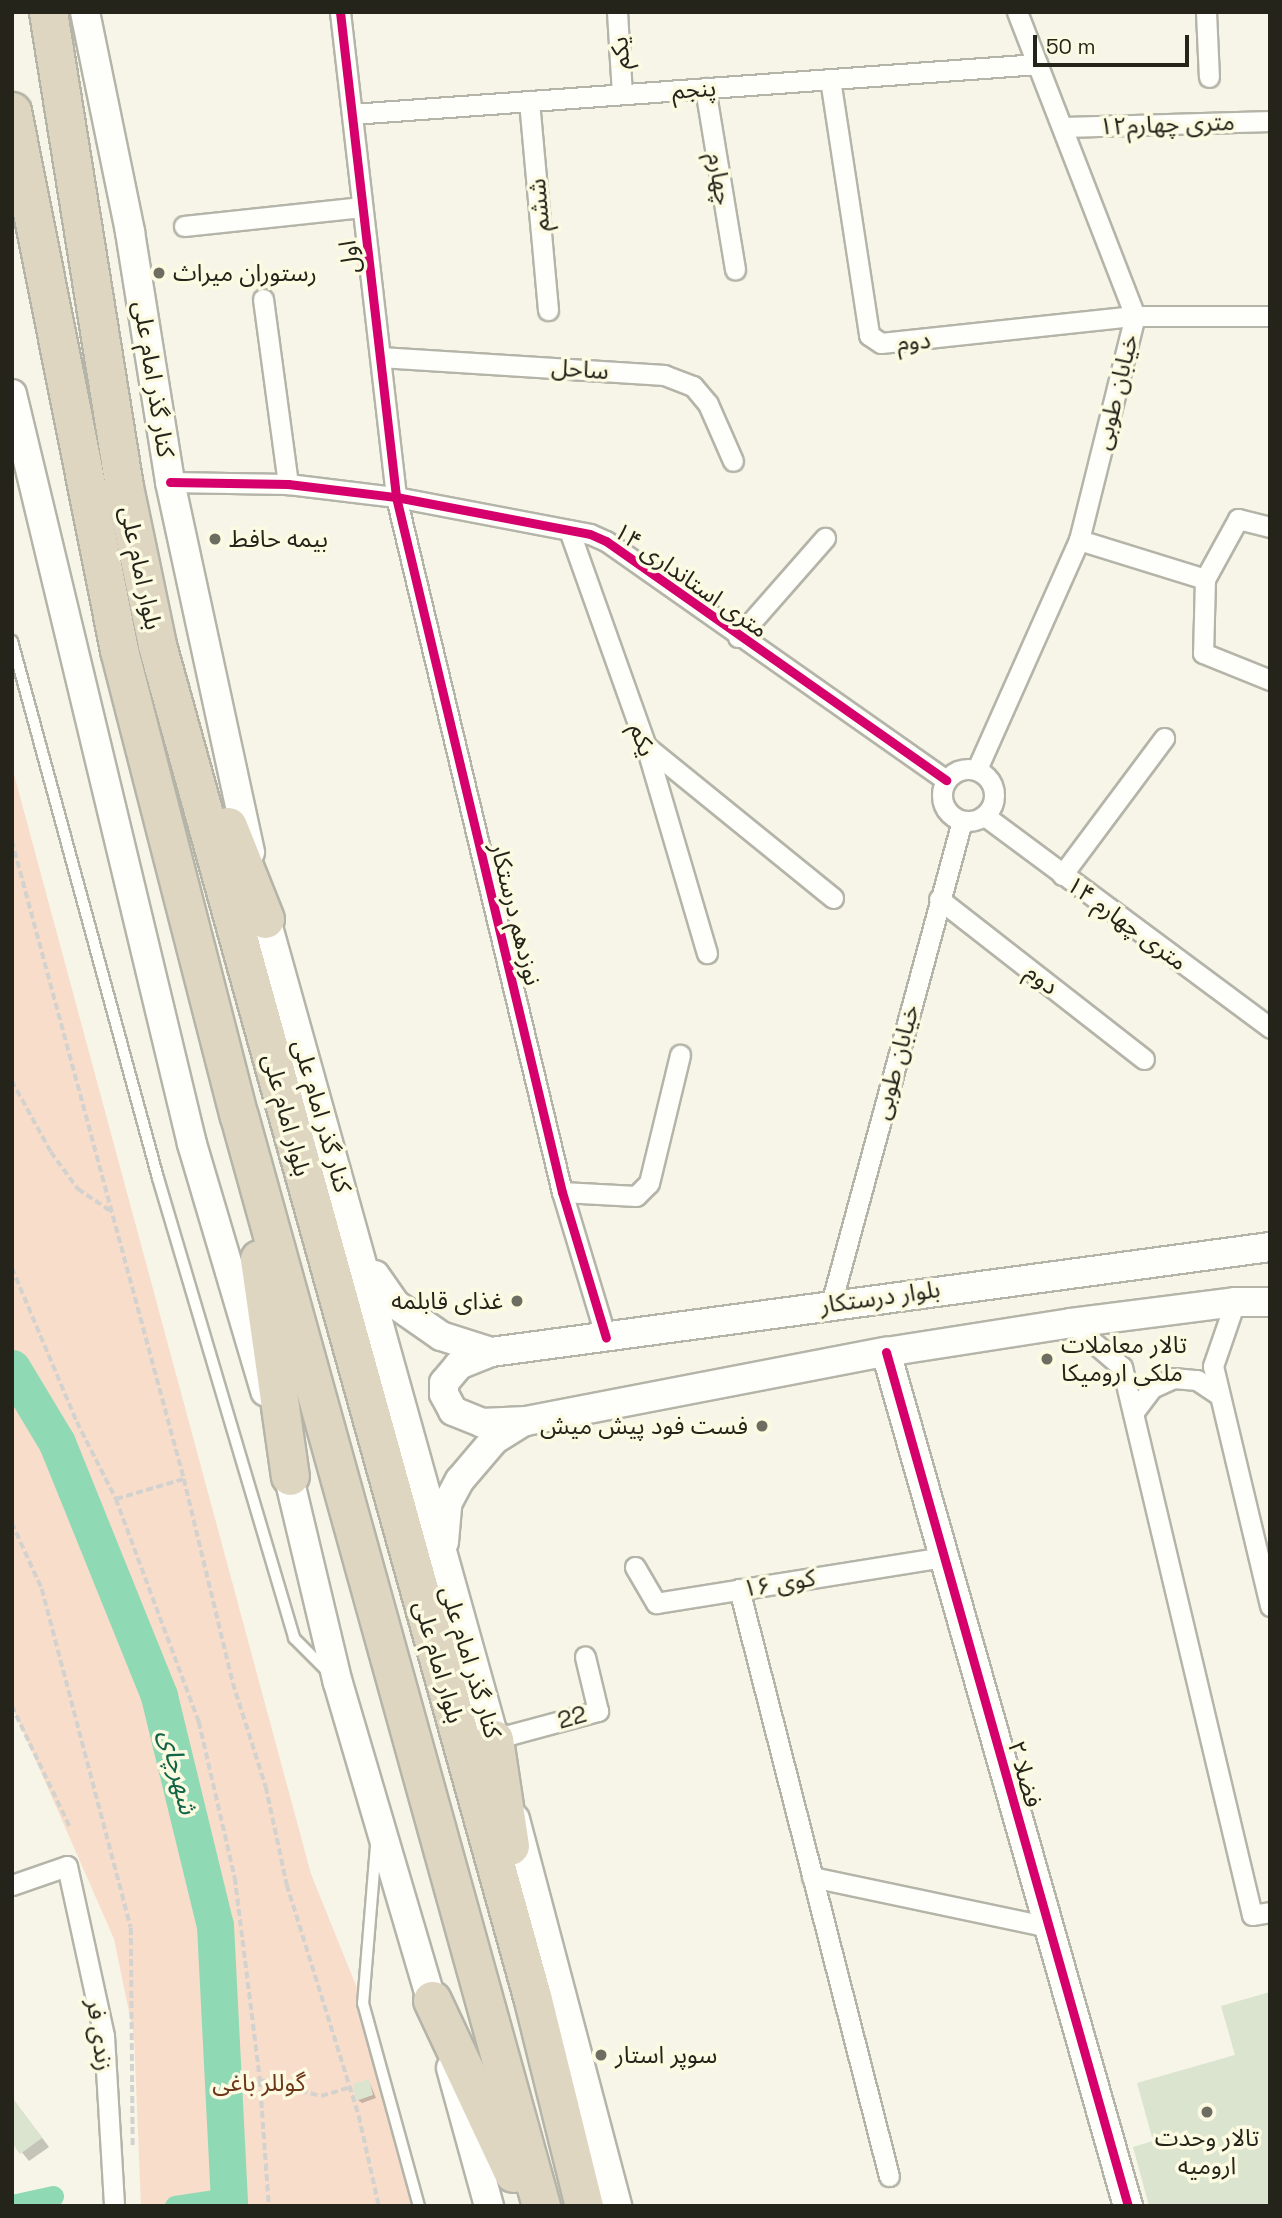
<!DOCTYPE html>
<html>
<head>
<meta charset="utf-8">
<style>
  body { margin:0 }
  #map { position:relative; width:1282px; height:2218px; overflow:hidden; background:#f6f5e7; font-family:"Space Grotesk","Noto Sans Arabic",sans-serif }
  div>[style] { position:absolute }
  .green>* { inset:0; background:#f8ddca }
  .shadow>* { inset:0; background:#0003 }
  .canal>* { height:21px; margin:-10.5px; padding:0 10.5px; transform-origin:10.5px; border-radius:10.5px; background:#8fd9b5 }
  .river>* { height:37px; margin:-18.5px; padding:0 18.5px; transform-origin:18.5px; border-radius:18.5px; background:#8fd9b5 }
  .building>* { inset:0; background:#dbe4cf }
  .path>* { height:3.5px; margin-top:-1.75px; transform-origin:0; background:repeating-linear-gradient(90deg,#d3d2ce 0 7px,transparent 0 10.5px) }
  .roads { filter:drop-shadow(2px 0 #b4b4a9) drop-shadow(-2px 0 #b4b4a9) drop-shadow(0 2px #b4b4a9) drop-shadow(0 -2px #b4b4a9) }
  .lane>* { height:10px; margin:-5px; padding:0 5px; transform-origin:5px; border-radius:5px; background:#fefefb }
  .street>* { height:19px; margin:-9.5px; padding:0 9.5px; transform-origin:9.5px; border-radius:9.5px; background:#fefefb }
  .street>.ring { margin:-9.5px; padding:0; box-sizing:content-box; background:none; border:19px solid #fefefb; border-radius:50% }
  .secondary>* { height:28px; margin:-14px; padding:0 14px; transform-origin:14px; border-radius:14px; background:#fefefb }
  .highway>* { height:37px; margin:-18.5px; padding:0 18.5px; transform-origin:18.5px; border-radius:18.5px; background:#dfd6c2 }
  .cycleway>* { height:9px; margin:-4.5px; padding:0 4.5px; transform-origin:4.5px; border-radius:4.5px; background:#d6006c }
  .dots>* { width:19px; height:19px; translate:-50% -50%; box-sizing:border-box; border:4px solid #fcfae1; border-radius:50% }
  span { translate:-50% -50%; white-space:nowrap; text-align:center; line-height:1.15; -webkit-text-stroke:7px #fcfae1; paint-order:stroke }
  .street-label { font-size:24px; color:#25241b }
  .poi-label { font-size:24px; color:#25241b }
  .left { translate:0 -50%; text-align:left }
  .right { translate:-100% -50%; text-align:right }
  .park-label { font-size:24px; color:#6f371a }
  .water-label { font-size:26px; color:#136548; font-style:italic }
  .frame { position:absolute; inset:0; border:14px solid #25241b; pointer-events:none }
  .scale { position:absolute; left:1033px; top:35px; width:156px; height:32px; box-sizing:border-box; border:4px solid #25241b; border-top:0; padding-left:9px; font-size:21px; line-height:24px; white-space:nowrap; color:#25241b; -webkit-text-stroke:5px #fcfae1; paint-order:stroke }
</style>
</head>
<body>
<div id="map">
  <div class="green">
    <i style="clip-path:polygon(12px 767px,311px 1874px,363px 2003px,419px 2206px,141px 2206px,134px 2036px,114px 1939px,12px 1706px)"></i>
  </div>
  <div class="shadow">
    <i style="clip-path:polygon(369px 2081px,376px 2098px,362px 2103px,358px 2100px)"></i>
    <i style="clip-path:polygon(12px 2098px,49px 2147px,29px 2161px,12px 2140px)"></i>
  </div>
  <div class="canal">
    <i style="left:12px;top:2205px;width:42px;rotate:-12.4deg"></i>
    <i style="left:175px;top:2206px;width:54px;rotate:-8.6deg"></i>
  </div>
  <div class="river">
    <i style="left:12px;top:1368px;width:87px;rotate:59deg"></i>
    <i style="left:57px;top:1443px;width:273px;rotate:68deg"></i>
    <i style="left:159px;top:1696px;width:236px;rotate:76.3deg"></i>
    <i style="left:215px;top:1925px;width:281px;rotate:87.1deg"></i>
  </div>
  <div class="building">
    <i style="clip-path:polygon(1270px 1992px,1270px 2206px,1149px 2206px,1133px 2147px,1153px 2141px,1137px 2083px,1235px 2055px,1221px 2006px)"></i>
    <i style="clip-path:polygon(369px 2079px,373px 2095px,356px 2101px,353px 2084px)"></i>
    <i style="clip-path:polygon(12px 2097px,42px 2138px,20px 2154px,12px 2143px)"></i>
  </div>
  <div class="path">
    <i style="left:12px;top:841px;width:661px;rotate:74.91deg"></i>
    <i style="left:184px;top:1479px;width:210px;rotate:76.5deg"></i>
    <i style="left:233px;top:1683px;width:109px;rotate:72.4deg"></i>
    <i style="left:266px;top:1787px;width:100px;rotate:77.9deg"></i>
    <i style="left:287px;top:1885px;width:242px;rotate:72.7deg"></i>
    <i style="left:359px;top:2116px;width:92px;rotate:77.5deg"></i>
    <i style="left:12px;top:1081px;width:81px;rotate:61.2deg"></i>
    <i style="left:51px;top:1152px;width:46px;rotate:53.9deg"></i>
    <i style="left:78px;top:1189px;width:40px;rotate:34deg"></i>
    <i style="left:12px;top:1268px;width:167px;rotate:67.1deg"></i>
    <i style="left:77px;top:1422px;width:86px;rotate:63.1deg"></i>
    <i style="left:116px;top:1499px;width:238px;rotate:69.6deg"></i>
    <i style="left:199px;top:1722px;width:160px;rotate:77deg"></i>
    <i style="left:235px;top:1878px;width:204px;rotate:82.9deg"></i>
    <i style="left:260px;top:2080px;width:126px;rotate:85.9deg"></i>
    <i style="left:116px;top:1499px;width:71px;rotate:-16.4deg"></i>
    <i style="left:12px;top:1523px;width:72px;rotate:65.6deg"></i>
    <i style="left:42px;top:1589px;width:350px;rotate:75.3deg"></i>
    <i style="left:131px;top:1928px;width:220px;rotate:89.5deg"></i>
    <i style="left:12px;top:1706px;width:136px;rotate:64.4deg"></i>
    <i style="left:260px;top:2080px;width:63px;rotate:14.7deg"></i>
    <i style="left:321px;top:2096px;width:28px;rotate:-17deg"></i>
  </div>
  <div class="roads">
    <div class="lane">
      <i style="left:12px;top:641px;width:556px;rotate:74.79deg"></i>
      <i style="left:158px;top:1178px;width:480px;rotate:73.5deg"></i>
      <i style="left:294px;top:1638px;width:48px;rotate:45deg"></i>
      <i style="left:376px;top:1846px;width:158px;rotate:94.7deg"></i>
      <i style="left:363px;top:2003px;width:211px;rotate:74.6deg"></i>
    </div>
    <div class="street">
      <i style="left:340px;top:12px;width:488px;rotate:83.4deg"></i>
      <i style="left:396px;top:497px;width:715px;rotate:76.57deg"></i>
      <i style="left:562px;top:1192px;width:152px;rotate:73.2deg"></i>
      <i style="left:617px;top:12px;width:82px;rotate:86.5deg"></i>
      <i style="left:1206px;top:12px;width:65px;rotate:87.4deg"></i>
      <i style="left:830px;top:79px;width:259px;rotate:81.3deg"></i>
      <i style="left:869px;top:335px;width:14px;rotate:34deg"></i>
      <i style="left:881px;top:343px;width:255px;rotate:-6.1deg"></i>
      <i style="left:1135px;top:316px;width:135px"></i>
      <i style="left:705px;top:88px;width:184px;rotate:80.6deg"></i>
      <i style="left:529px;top:101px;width:210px;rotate:84.8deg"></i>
      <i style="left:352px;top:114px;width:687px;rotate:-4.17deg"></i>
      <i style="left:1065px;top:127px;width:205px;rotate:-1.7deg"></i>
      <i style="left:184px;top:226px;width:179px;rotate:-6.1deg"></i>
      <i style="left:263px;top:299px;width:187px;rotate:82.3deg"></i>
      <i style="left:380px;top:357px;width:285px;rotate:3.6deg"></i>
      <i style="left:664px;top:375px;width:31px;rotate:21deg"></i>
      <i style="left:693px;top:386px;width:23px;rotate:50deg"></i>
      <i style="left:708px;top:404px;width:62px;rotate:66.3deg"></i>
      <i style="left:170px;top:482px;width:118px;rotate:1deg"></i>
      <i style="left:288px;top:484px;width:109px;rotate:6.9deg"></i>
      <i style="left:396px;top:497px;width:197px;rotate:10.8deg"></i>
      <i style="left:590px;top:534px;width:17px;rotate:24deg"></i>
      <i style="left:606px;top:541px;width:416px;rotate:35.1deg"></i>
      <i style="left:1270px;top:527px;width:33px;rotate:-166deg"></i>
      <i style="left:1238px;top:519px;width:68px;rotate:118.8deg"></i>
      <i style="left:1205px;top:579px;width:74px;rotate:91.5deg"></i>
      <i style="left:1203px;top:653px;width:72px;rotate:21.9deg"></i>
      <i style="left:569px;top:530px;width:229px;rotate:70.4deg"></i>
      <i style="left:646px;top:746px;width:216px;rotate:73.6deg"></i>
      <i style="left:1079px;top:540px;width:132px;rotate:17.2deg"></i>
      <i style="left:738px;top:637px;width:132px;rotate:-48.7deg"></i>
      <i style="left:646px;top:746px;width:241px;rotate:39.1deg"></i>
      <i class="ring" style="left:942px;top:769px;width:33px;height:33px"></i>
      <i style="left:977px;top:769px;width:251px;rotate:-66deg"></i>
      <i style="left:1079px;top:540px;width:231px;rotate:-76deg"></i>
      <i style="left:1135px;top:316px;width:326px;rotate:-111.2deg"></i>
      <i style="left:985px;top:816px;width:355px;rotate:36.6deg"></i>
      <i style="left:1062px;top:875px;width:171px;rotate:-53.3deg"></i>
      <i style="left:939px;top:899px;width:260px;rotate:38deg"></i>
      <i style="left:562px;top:1192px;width:74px;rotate:3.1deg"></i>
      <i style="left:636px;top:1196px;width:18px;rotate:-45deg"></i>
      <i style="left:649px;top:1183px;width:132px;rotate:-76.4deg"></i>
      <i style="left:1235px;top:1302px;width:68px;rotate:109deg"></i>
      <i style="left:1213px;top:1366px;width:247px;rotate:76.6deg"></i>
      <i style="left:831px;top:1304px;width:500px;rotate:-74.83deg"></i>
      <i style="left:1071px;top:1323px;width:67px;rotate:40.8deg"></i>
      <i style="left:1122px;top:1367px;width:563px;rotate:76.65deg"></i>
      <i style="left:1252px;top:1915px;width:18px;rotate:-9deg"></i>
      <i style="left:1133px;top:1413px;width:31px;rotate:-53deg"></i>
      <i style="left:1152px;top:1388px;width:23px;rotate:-25deg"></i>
      <i style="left:1173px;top:1378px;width:24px;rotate:5deg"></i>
      <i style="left:1197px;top:1380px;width:27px;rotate:34deg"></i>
      <i style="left:635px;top:1567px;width:42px;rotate:59.7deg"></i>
      <i style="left:656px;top:1603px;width:292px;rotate:-9.1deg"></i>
      <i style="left:739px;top:1589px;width:606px;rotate:75.67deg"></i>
      <i style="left:494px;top:1739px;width:108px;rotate:-15.1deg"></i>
      <i style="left:598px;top:1711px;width:56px;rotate:-103.5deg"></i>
      <i style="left:812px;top:1877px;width:242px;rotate:11.9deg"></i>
      <i style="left:12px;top:1885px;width:58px;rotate:-19.1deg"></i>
      <i style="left:67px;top:1866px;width:174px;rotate:77.7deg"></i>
      <i style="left:104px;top:2036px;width:170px;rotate:86.6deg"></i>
    </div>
    <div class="secondary">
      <i style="left:85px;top:12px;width:225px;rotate:78.4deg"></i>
      <i style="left:130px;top:232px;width:253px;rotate:80.9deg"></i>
      <i style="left:170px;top:482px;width:379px;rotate:77.8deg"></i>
      <i style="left:12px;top:394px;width:771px;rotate:76.5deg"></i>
      <i style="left:192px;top:1144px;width:258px;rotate:73.5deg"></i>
      <i style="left:260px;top:898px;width:891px;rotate:74.43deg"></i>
      <i style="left:1270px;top:1247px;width:786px;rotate:172.32deg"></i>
      <i style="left:491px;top:1352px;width:35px;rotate:158deg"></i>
      <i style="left:459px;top:1365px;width:23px;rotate:130deg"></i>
      <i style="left:444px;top:1383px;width:11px;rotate:90deg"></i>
      <i style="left:444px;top:1394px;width:19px;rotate:62deg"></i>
      <i style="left:453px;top:1411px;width:31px;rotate:22deg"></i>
      <i style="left:482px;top:1423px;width:44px;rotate:-2.6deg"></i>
      <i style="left:526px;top:1421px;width:367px;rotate:-10.9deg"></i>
      <i style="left:886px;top:1352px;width:187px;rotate:-8.9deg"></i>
      <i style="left:1071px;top:1323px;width:165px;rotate:-7.3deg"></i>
      <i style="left:1235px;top:1302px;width:35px"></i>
      <i style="left:375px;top:1275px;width:35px;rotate:55deg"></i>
      <i style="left:395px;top:1304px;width:56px;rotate:34.8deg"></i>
      <i style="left:441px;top:1336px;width:52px;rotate:17.7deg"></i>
      <i style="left:886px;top:1352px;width:888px;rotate:74.18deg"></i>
      <i style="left:284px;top:1457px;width:232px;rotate:76.6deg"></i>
      <i style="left:338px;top:1683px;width:350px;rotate:73.6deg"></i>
      <i style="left:444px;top:1542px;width:38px;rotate:-85deg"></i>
      <i style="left:447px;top:1504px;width:27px;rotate:-62deg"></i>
      <i style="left:460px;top:1480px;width:52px;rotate:-49.6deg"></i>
      <i style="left:494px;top:1440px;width:34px;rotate:-32deg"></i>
      <i style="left:515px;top:1819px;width:400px;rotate:75.2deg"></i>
      <i style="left:451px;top:2068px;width:143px;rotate:74.6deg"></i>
    </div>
    <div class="highway">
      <i style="left:48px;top:12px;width:476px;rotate:80.9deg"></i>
      <i style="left:123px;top:482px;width:167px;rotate:78.2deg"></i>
      <i style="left:157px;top:645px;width:1402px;rotate:74.49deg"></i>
      <i style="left:532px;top:1996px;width:216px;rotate:76.1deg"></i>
      <i style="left:12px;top:111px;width:550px;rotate:78.77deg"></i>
      <i style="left:119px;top:650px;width:481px;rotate:75.6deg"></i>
      <i style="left:239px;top:1116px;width:1131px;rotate:74.51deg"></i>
      <i style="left:228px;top:826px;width:100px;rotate:68.3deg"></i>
      <i style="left:259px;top:1259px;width:219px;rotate:81.9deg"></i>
      <i style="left:494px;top:1739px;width:108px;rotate:81.5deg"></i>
      <i style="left:432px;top:2000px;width:191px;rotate:64.9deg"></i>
    </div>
  </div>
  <div class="cycleway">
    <i style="left:340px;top:12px;width:488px;rotate:83.4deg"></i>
    <i style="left:396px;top:497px;width:715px;rotate:76.57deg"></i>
    <i style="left:562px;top:1192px;width:152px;rotate:73.2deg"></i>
    <i style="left:170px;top:482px;width:118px;rotate:1deg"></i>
    <i style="left:288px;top:484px;width:109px;rotate:6.9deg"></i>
    <i style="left:396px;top:497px;width:197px;rotate:10.8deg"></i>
    <i style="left:590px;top:534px;width:17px;rotate:24deg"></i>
    <i style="left:606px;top:541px;width:416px;rotate:35.1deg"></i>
    <i style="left:886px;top:1352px;width:888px;rotate:74.18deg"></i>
  </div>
  <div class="dots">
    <i style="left:159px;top:273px;background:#6e6d62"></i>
    <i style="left:215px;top:539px;background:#6e6d62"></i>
    <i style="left:517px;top:1301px;background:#6e6d62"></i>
    <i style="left:1047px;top:1359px;background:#6e6d62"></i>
    <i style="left:762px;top:1426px;background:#6e6d62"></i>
    <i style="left:601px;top:2055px;background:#6e6d62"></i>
    <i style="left:1207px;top:2112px;background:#6e6d62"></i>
  </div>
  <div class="street-label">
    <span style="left:620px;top:53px;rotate:-94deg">یکم</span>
    <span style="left:694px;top:89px;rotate:-4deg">پنجم</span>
    <span style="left:1167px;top:124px;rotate:-2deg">۱۲متری چهارم</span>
    <span style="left:720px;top:179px;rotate:81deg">چهارم</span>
    <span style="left:539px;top:205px;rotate:-95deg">ششم</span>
    <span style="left:349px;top:257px;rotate:-97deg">اول</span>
    <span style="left:914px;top:341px;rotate:-4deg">دوم</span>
    <span style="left:580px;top:369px;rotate:4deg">ساحل</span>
    <span style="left:154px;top:379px;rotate:81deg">کنار گذر امام علی</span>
    <span style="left:1116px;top:392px;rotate:-76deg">خیابان طوبی</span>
    <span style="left:141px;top:568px;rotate:78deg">بلوار امام علی</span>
    <span style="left:691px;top:580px;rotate:35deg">۱۴ متری استانداری</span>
    <span style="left:643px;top:740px;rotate:72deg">یکم</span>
    <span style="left:516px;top:914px;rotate:76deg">نوزدهم درستکار</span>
    <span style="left:1127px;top:923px;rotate:36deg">۱۴ متری چهارم</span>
    <span style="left:1042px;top:979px;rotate:38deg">دوم</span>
    <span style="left:896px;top:1062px;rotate:-75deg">خیابان طوبی</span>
    <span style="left:287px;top:1115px;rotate:75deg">بلوار امام علی</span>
    <span style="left:322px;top:1116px;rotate:74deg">کنار گذر امام علی</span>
    <span style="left:880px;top:1297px;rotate:-8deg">بلوار درستکار</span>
    <span style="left:779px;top:1583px;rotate:-9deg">کوی ۱۶</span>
    <span style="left:439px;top:1662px;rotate:74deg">بلوار امام علی</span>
    <span style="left:471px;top:1662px;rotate:73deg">کنار گذر امام علی</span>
    <span style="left:572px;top:1717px;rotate:-16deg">22</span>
    <span style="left:1025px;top:1774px;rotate:74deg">فضلا ۲</span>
    <span style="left:100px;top:2035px;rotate:82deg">زندی فر</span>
  </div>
  <div class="poi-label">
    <span class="left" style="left:173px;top:273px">رستوران میراث</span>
    <span class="left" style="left:229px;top:539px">بیمه حافط</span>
    <span class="right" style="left:503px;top:1301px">غذای قابلمه</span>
    <span class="left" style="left:1061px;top:1359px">تالار معاملات<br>ملکی ارومیکا</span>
    <span class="right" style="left:748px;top:1426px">فست فود پیش میش</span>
    <span class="left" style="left:615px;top:2055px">سوپر استار</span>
    <span style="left:1207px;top:2152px">تالار وحدت<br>ارومیه</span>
  </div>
  <div class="park-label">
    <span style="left:259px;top:2083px">گوللر باغی</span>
  </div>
  <div class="water-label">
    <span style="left:178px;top:1772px;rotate:76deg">شهرچای</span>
  </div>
  <div class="frame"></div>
  <div class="scale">50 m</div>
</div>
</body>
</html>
